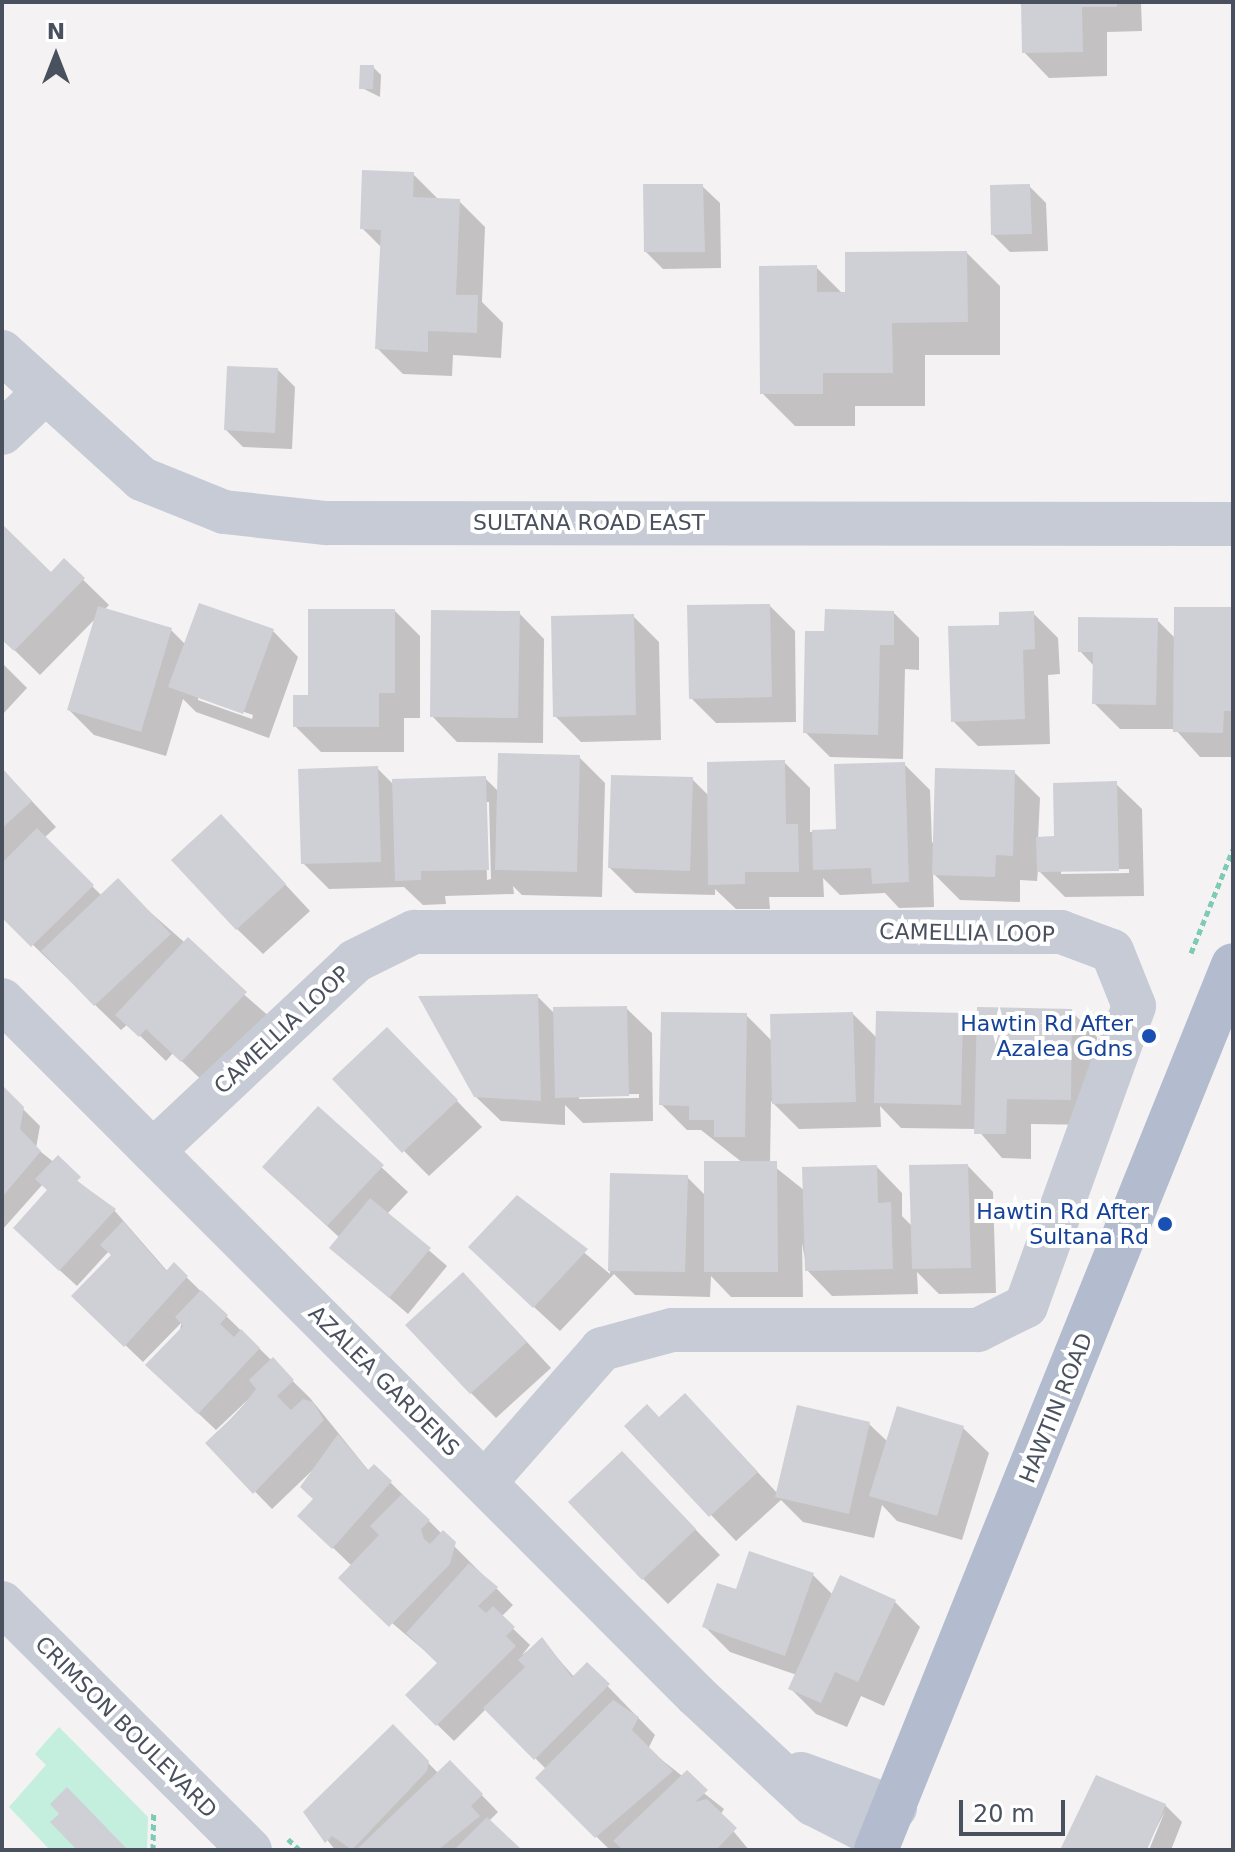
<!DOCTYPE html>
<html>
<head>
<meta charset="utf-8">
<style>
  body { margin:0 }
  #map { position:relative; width:1235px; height:1852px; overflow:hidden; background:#f4f2f2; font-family:"DejaVu Sans",sans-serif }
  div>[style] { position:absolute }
  .green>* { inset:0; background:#c4eedd }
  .shadow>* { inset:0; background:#0003 }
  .building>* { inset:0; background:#cfd0d6 }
  .path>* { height:5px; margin-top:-2.5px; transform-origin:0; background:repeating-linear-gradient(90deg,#7dcbb4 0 6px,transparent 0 10px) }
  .minor>* { height:44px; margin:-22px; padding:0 22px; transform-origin:22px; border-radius:22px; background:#c6cbd5 }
  .major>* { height:44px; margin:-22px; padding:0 22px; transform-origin:22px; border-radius:22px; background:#b3bbce }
  .dots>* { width:22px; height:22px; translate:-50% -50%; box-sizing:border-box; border:4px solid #fff; border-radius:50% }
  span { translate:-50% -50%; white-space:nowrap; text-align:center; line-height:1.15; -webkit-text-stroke:8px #fff; paint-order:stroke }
  .street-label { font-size:22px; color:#4a515e }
  .transit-label { font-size:22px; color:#164399 }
  .right { translate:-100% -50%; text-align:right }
  .frame { position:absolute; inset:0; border:4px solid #4a515e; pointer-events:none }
  .north { position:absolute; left:16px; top:16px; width:80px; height:80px; -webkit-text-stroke:6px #fff; paint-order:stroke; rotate:0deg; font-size:22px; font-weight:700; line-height:32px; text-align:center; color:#4a515e }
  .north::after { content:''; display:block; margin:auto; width:28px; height:36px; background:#4a515e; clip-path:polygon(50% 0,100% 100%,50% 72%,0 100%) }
  .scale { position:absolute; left:959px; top:1800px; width:106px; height:36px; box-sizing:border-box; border:4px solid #4a515e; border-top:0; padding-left:10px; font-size:24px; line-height:28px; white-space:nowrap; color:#4a515e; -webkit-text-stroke:6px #fff; paint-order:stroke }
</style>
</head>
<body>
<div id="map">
  <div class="green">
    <i style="clip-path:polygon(59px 1727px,148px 1817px,147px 1850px,50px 1850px,9px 1807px,46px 1765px,35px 1754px)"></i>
  </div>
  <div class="shadow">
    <i style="clip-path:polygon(1014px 2px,1141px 2px,1142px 31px,1107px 32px,1107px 76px,1049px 78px,1024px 52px,1023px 5px)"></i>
    <i style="clip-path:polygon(373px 67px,381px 75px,380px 97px,362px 88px)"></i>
    <i style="clip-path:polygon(413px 174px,439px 200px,459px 201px,485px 227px,482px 302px,503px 323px,501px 358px,453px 355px,452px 376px,403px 374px,378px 349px,382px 248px,362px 228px)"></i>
    <i style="clip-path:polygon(702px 186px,720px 203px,721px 268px,663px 269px,646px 252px)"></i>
    <i style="clip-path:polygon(1029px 186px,1046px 203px,1048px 251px,1010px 252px,993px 235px)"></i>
    <i style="clip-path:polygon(967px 253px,1000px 286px,1000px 355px,925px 355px,925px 406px,855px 406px,855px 426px,795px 426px,762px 393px,816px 267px,843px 294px)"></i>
    <i style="clip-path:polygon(278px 370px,295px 387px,292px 449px,243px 447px,226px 430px)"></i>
    <i style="clip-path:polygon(evenodd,2px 527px,51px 575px,64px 561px,109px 605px,104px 610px,171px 630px,186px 645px,273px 631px,298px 657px,269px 738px,196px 712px,183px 699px,166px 756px,94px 735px,69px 710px,97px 617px,40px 675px,2px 638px,2px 527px,198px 696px,253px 715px,252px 719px,198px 700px,198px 696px)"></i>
    <i style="clip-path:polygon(770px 606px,795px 631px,796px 722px,716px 723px,691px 698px)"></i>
    <i style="clip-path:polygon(1233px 609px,1233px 757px,1200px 757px,1175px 729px,1120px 729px,1094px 703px,1094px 666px,1080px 651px,1157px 620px,1175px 638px)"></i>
    <i style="clip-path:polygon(395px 611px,420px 636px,420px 718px,404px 718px,404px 752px,321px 752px,295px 726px,310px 697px)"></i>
    <i style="clip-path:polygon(519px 613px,544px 639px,543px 743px,457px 742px,432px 716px)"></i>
    <i style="clip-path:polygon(894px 613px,919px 638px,919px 670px,905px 669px,903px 759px,830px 757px,805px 732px,826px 633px)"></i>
    <i style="clip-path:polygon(1033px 613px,1058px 638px,1060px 674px,1048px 675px,1050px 744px,978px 746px,953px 721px,1001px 627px)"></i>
    <i style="clip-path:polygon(633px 616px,659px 642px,661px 740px,581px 742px,555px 716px)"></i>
    <i style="clip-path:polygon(2px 663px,27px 688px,2px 715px)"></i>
    <i style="clip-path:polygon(evenodd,579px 757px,605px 783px,602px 897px,522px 895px,513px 886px,514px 894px,445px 896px,446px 904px,423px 905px,404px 887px,329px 889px,303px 863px,377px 768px,395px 786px,485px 778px,499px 792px,579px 757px,485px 802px,489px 802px,491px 879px,487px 880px,485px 802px)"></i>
    <i style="clip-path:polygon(evenodd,784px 762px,810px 788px,810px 832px,838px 831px,904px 764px,930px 790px,932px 843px,1014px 772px,1040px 798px,1038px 839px,1056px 838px,1116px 784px,1142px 809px,1144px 896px,1065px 897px,1038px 870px,1037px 881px,1020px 880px,1020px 902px,960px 900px,933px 873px,934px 907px,899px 908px,885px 893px,840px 895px,823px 878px,824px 897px,769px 897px,770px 909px,736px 909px,715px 889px,715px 895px,635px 893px,610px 868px,692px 779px,709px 796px,784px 762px,1129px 869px,1129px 873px,1061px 874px,1061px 870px,1129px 869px)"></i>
    <i style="clip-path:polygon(2px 769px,56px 827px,44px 838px,102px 896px,143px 906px,271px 1018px,207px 1085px,173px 1053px,166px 1061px,128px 1024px,121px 1030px,2px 915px)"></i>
    <i style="clip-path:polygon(246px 842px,310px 911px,263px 954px,237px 929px)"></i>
    <i style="clip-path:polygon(evenodd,537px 996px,555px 1014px,626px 1008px,652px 1033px,653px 1121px,583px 1123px,565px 1105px,565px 1125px,501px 1121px,475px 1096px,537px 996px,639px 1094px,639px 1098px,579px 1099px,579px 1095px,639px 1094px)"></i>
    <i style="clip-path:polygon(1071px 1011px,1097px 1037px,1095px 1125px,1031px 1124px,1031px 1159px,1002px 1158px,977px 1129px,901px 1128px,880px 1106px,881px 1127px,799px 1129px,771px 1101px,770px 1163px,805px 1191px,877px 1167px,902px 1193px,902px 1216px,913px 1227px,968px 1166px,993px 1192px,996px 1293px,939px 1294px,917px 1272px,918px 1294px,832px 1296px,807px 1270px,802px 1243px,803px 1297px,731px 1297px,711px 1276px,710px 1297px,635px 1295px,614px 1274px,560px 1331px,496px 1272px,517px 1197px,610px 1274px,612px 1175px,687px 1177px,706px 1196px,743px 1163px,701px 1130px,687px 1130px,661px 1104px,746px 1015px,772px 1041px,853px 1014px,878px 1039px,963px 1015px,978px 1031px)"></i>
    <i style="clip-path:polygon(413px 1055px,482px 1127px,429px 1176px,404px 1151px)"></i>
    <i style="clip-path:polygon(2px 1088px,40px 1126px,36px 1148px,114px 1210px,168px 1272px,174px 1265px,310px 1398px,369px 1471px,374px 1466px,513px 1605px,501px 1617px,530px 1645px,522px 1655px,542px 1640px,575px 1678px,587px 1665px,655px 1735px,648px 1749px,724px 1809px,720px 1815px,749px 1850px,610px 1850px,537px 1778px,546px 1769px,486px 1709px,454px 1741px,407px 1695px,439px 1663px,358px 1594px,352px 1566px,300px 1516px,316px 1500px,320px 1463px,272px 1509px,208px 1443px,258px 1390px,216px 1430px,165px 1382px,182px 1322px,143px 1362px,74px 1296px,114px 1256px,109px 1251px,77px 1286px,32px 1245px,50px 1190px,43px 1184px,2px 1230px)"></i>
    <i style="clip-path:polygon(319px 1109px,408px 1192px,387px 1214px,447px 1266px,408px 1314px,332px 1248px,340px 1238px,290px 1192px)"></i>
    <i style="clip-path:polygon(488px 1300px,551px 1368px,496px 1418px,471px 1393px)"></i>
    <i style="clip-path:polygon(659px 1419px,710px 1421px,778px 1494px,869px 1424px,888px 1442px,963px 1428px,989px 1453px,962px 1540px,897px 1521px,882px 1505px,874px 1538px,803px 1522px,781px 1500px,736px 1541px,626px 1426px)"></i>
    <i style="clip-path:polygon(647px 1479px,720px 1555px,668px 1604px,643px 1579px)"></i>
    <i style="clip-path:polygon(813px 1575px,833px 1595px,895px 1602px,920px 1627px,884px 1706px,861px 1696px,847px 1727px,816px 1714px,791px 1689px,797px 1675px,730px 1652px,704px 1626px,738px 1592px)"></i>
    <i style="clip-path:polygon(393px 1727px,438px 1773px,450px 1762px,498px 1812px,489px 1821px,519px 1850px,335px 1850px,306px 1812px)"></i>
    <i style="clip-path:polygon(1165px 1805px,1182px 1822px,1171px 1850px,1149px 1850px,1165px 1811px,1145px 1850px,1063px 1850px)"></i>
  </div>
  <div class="building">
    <i style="clip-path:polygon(1021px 2px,1117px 2px,1117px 7px,1082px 7px,1083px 52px,1022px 53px)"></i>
    <i style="clip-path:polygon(360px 65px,374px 65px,373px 89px,359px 89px)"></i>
    <i style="clip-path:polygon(362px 170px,414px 172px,413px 197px,460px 199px,456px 295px,478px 295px,477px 333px,428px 331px,428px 352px,375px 349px,381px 230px,360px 229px)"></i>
    <i style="clip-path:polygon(643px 184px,703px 184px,705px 252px,644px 252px)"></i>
    <i style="clip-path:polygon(1030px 184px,1032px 234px,991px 235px,990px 185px)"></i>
    <i style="clip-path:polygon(967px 251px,968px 322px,892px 323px,893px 373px,823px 373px,823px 394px,760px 394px,759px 266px,817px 265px,817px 292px,845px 292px,845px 252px)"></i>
    <i style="clip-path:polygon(227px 366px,278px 368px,275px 433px,224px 430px)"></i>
    <i style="clip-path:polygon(2px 524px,51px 572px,64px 558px,85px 578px,14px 651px,2px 640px)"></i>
    <i style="clip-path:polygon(199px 603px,274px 629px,243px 714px,168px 687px)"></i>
    <i style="clip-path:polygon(770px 604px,772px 697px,689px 699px,687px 605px)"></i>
    <i style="clip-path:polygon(98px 606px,172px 628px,141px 732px,67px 710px)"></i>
    <i style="clip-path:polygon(1174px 607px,1233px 607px,1233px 711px,1224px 711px,1223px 733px,1173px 732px)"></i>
    <i style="clip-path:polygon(308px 609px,395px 609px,395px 693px,379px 693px,379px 727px,293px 727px,293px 695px,308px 695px)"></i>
    <i style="clip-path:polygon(825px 609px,894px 611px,894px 645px,880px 645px,878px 735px,803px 733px,805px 631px,824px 631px)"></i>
    <i style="clip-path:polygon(431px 610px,520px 611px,518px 718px,430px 717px)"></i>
    <i style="clip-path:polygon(1034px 611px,1035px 649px,1023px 650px,1025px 719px,951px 722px,948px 626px,999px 625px,999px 612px)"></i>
    <i style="clip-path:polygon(634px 614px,636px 715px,553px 717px,551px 616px)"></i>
    <i style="clip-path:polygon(1078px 617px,1158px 618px,1156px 705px,1092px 704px,1093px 652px,1078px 652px)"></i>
    <i style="clip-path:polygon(498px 753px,580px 755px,577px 872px,495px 870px)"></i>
    <i style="clip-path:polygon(785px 760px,786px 824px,798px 824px,799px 872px,745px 872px,745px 884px,708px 885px,707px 762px)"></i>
    <i style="clip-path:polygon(905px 762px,909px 882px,872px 884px,871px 868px,813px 870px,812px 830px,836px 829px,834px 764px)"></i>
    <i style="clip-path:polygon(378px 766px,381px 862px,301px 864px,298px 769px)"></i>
    <i style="clip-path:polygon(2px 768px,32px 801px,2px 828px)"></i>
    <i style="clip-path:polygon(935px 768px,1015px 770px,1013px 856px,996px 855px,995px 877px,932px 875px)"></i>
    <i style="clip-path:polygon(611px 775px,693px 777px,690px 871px,608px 868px)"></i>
    <i style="clip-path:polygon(486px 776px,489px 870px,421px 871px,421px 880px,395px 881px,392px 779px)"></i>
    <i style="clip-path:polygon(1117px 781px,1119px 871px,1037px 872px,1036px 837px,1054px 836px,1053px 783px)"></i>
    <i style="clip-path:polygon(221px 814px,286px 884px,236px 930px,171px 860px)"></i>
    <i style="clip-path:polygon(37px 828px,94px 885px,31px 947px,2px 918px,2px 863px)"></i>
    <i style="clip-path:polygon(118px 878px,171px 934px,94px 1006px,41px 951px)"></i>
    <i style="clip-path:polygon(188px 937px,247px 992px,181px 1062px,146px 1029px,139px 1037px,115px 1015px)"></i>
    <i style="clip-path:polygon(538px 994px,541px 1101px,474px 1097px,418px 996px)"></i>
    <i style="clip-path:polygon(627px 1006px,629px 1096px,555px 1098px,553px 1007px)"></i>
    <i style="clip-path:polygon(977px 1007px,1072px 1009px,1071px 1100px,1007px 1099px,1006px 1134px,974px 1134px)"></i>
    <i style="clip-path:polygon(876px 1011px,963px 1013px,961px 1105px,874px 1103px)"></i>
    <i style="clip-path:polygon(661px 1012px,747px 1013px,745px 1137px,714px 1137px,714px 1120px,689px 1120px,689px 1106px,659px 1105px)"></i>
    <i style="clip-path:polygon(853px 1012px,856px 1102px,772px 1104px,770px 1014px)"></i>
    <i style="clip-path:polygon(387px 1027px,458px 1100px,402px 1153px,332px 1079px)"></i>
    <i style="clip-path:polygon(2px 1085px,24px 1107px,20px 1129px,41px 1151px,2px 1197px)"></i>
    <i style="clip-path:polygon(318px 1106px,384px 1165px,327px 1226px,262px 1167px)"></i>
    <i style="clip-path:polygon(58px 1155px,81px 1177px,77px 1181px,116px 1209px,59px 1271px,13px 1228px,47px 1190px,35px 1179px)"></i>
    <i style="clip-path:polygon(704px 1161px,777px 1161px,778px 1272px,704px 1272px)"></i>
    <i style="clip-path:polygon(968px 1164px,971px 1268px,912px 1269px,909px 1165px)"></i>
    <i style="clip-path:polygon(877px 1165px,878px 1203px,891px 1202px,893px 1269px,805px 1271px,802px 1167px)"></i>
    <i style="clip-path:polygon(610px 1173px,688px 1175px,685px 1272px,608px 1271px)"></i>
    <i style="clip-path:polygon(517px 1195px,588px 1249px,533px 1308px,468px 1247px)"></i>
    <i style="clip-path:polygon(370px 1198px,431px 1248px,389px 1298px,329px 1248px)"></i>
    <i style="clip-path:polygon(123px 1221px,166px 1271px,174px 1262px,188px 1276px,124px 1347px,71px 1296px,111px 1255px,100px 1245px)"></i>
    <i style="clip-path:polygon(463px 1272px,527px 1342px,470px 1394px,405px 1325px)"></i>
    <i style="clip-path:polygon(201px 1290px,228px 1315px,220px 1324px,234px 1337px,241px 1329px,260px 1348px,198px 1414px,145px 1365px,183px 1326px,175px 1317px)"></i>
    <i style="clip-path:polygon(273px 1357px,294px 1380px,277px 1396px,291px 1410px,303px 1399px,313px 1402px,324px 1420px,253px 1494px,205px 1443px,238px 1412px,256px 1389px,249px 1380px)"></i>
    <i style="clip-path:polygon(685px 1393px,758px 1472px,709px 1517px,624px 1426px,647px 1404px,659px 1417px)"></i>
    <i style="clip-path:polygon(797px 1405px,870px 1422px,849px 1514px,775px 1497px)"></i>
    <i style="clip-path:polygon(897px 1406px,964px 1426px,937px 1516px,869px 1496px)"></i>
    <i style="clip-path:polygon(338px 1434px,368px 1470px,374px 1464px,392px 1481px,332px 1549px,297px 1516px,313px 1499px,300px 1487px)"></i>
    <i style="clip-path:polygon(622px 1451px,696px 1529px,642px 1580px,568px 1502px)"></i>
    <i style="clip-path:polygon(402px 1494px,430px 1520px,421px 1529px,424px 1539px,430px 1544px,443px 1530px,456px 1542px,450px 1564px,389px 1627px,338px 1578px,379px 1535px,370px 1526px)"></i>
    <i style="clip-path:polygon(749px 1551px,814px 1573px,785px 1656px,702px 1627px,717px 1583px,736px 1589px)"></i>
    <i style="clip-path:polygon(469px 1563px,498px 1587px,478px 1606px,486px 1613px,493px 1606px,515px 1627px,506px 1636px,516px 1646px,436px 1726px,405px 1695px,437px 1663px,406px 1633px)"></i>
    <i style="clip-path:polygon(840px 1575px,896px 1600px,858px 1682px,835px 1672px,821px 1703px,788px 1689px)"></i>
    <i style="clip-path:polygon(542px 1637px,572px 1677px,587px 1662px,610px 1684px,534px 1760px,483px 1708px,525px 1667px,518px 1660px)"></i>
    <i style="clip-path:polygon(613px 1700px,639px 1717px,632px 1730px,673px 1771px,595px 1838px,535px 1778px)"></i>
    <i style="clip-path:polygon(393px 1724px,429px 1761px,427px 1771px,352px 1850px,332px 1836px,325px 1843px,303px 1812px)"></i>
    <i style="clip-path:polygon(450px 1760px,483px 1794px,471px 1806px,480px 1816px,438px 1850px,356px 1850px)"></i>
    <i style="clip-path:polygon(687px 1770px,708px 1790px,695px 1802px,707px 1799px,737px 1828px,716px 1850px,623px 1850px,613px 1841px)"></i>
    <i style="clip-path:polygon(1096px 1775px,1166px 1804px,1147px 1850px,1060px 1850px)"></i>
    <i style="clip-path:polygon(67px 1787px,128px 1850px,77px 1850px,50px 1822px,59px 1814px,50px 1804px)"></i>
    <i style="clip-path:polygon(487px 1817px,522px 1850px,454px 1850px)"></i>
  </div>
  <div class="path">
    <i style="left:1191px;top:953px;width:112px;rotate:-68deg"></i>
    <i style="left:288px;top:1839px;width:16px;rotate:43deg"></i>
    <i style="left:153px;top:1850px;width:39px;rotate:-89deg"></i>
  </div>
  <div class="minor">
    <i style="left:2px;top:352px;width:189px;rotate:42.2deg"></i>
    <i style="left:142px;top:479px;width:88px;rotate:21.9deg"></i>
    <i style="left:224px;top:512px;width:103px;rotate:6.2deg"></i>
    <i style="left:326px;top:523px;width:907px;rotate:0.06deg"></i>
    <i style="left:2px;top:433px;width:58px;rotate:-43.6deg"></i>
    <i style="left:2px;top:1000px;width:982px;rotate:45.04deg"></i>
    <i style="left:696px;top:1695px;width:160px;rotate:43deg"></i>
    <i style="left:813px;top:1804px;width:75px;rotate:26.9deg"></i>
    <i style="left:153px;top:1151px;width:277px;rotate:-43.2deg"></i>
    <i style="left:355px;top:961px;width:66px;rotate:-26.2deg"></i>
    <i style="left:414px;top:932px;width:647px"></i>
    <i style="left:1061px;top:932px;width:54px;rotate:20.4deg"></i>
    <i style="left:1112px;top:951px;width:59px;rotate:68.2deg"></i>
    <i style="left:1134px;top:1006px;width:319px;rotate:109.8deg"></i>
    <i style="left:1026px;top:1306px;width:54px;rotate:153.4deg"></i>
    <i style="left:978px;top:1330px;width:306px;rotate:180deg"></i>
    <i style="left:672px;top:1330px;width:73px;rotate:164.8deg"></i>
    <i style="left:602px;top:1349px;width:177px;rotate:131.3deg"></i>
    <i style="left:2px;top:1603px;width:350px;rotate:44.9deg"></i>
    <i style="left:801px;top:1774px;width:100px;rotate:19.9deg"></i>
  </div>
  <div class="major">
    <i style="left:876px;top:1850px;width:954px;rotate:-68.03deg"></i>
  </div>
  <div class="dots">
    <i style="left:1149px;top:1036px;background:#1a4fb4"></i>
    <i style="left:1165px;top:1224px;background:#1a4fb4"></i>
  </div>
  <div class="street-label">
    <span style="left:589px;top:523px">SULTANA ROAD EAST</span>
    <span style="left:967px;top:933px;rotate:1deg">CAMELLIA LOOP</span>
    <span style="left:282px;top:1030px;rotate:-43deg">CAMELLIA LOOP</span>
    <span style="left:384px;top:1381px;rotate:45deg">AZALEA GARDENS</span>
    <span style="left:1056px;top:1408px;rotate:-68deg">HAWTIN ROAD</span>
    <span style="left:126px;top:1727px;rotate:45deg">CRIMSON BOULEVARD</span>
  </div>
  <div class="transit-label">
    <span class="right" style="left:1133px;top:1036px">Hawtin Rd After<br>Azalea Gdns</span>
    <span class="right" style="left:1149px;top:1224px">Hawtin Rd After<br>Sultana Rd</span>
  </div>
  <div class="frame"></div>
  <div class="north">N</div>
  <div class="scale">20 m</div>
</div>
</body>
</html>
